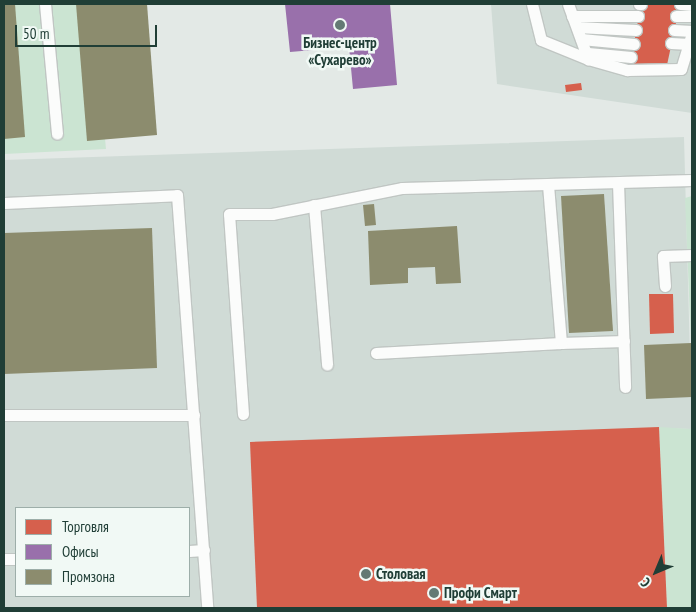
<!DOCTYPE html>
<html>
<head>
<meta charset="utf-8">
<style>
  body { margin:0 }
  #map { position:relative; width:696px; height:612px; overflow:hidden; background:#e3e9e6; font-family:"PT Sans Narrow",sans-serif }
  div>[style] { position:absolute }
  .built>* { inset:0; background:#d0dbd6 }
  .green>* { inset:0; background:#cbe4d2 }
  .shops>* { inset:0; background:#d6604d }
  .offices>* { inset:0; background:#9970ab }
  .industry>* { inset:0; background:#8c8c6e }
  .roads { filter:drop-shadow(1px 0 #c0c6c3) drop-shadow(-1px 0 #c0c6c3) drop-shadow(0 1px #c0c6c3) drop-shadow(0 -1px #c0c6c3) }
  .lane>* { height:11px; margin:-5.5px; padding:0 5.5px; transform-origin:5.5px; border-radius:5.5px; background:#fbfcfb }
  .dots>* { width:14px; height:14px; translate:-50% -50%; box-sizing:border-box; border:2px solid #f1f9f5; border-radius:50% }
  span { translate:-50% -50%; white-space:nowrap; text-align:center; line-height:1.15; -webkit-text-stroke:5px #f1f9f5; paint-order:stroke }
  .poi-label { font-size:15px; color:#203e36; font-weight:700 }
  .left { translate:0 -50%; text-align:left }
  .frame { position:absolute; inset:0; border:5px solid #203e36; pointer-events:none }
  .legend { position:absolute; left:15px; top:507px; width:175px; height:90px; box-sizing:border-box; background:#f1f9f5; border:1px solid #9daea9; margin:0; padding:6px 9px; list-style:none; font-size:15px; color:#203e36 }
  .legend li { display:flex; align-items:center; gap:10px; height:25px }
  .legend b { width:25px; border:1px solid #9daea9 }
  .north { position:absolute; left:631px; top:547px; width:50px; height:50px; -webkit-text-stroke:4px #f1f9f5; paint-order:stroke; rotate:225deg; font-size:14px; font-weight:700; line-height:20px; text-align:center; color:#203e36 }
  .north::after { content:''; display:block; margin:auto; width:18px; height:22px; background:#203e36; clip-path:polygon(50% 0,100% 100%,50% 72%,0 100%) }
  .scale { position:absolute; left:15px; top:25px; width:142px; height:22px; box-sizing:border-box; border:2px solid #203e36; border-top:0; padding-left:6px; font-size:15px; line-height:18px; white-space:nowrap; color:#203e36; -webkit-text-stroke:4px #f1f9f5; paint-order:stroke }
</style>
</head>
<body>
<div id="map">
  <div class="built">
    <i style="clip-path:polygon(491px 4px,692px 4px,692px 113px,497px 84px)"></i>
    <i style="clip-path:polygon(evenodd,684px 137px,692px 429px,659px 428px,667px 608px,4px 608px,4px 160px,684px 137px,16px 508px,189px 508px,189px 596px,16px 596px,16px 508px)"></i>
  </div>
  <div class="green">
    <i style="clip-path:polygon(4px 4px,92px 4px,106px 149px,4px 154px)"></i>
    <i style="clip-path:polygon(692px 196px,692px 366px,685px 198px)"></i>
    <i style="clip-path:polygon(659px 427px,692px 429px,692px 608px,667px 608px)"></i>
  </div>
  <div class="shops">
    <i style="clip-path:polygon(641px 4px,680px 4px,667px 65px,630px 66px)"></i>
    <i style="clip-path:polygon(581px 83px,582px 90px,566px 92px,565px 85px)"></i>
    <i style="clip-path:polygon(649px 294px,673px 294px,674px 333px,650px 334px)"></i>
    <i style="clip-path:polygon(659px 427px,667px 608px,257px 608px,250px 442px)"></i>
  </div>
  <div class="offices">
    <i style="clip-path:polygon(285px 4px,390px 4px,397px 85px,353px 89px,349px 47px,290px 52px)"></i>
  </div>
  <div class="industry">
    <i style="clip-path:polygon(4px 4px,15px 4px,25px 137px,4px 139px)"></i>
    <i style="clip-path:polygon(76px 4px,147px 4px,157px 135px,87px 141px)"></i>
    <i style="clip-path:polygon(604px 194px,613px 331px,569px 333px,561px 196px)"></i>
    <i style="clip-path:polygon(374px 204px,376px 225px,365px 226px,363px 205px)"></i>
    <i style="clip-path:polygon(457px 226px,461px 283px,436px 284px,435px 267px,408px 268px,408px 283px,370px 285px,368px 231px)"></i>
    <i style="clip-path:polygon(152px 228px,157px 368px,4px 374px,4px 233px)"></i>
    <i style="clip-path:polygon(691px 343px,692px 397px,646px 399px,644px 345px)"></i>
  </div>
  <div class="roads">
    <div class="lane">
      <i style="left:45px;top:4px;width:130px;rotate:84.7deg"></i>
      <i style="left:532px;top:4px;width:37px;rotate:76deg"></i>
      <i style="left:541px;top:40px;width:51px;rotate:22deg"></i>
      <i style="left:568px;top:4px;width:59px;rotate:70deg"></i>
      <i style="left:588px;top:59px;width:41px;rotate:15.8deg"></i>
      <i style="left:627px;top:70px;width:54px;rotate:-1.1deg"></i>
      <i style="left:681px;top:69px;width:39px;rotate:-73deg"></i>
      <i style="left:639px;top:4px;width:2px"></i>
      <i style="left:680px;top:4px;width:12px;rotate:5deg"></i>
      <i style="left:572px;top:16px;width:66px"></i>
      <i style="left:676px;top:16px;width:16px"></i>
      <i style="left:577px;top:27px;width:59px;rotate:2.9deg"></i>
      <i style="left:674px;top:30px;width:18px;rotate:3deg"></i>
      <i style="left:581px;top:39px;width:53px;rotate:5.4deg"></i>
      <i style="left:671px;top:43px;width:18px;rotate:3deg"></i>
      <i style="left:588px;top:53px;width:43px;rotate:5.3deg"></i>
      <i style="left:618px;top:183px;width:204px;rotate:88deg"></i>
      <i style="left:4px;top:203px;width:173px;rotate:-2.6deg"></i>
      <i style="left:177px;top:195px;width:414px;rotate:85.8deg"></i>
      <i style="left:314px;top:205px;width:160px;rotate:85.3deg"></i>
      <i style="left:665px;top:286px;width:30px;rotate:-94deg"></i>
      <i style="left:663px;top:256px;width:29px;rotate:-2deg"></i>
      <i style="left:561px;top:343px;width:63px;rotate:-1.8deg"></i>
      <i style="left:376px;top:353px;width:185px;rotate:-3.1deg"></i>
      <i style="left:561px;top:343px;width:159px;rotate:-94.7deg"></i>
      <i style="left:243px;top:414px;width:200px;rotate:-94deg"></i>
      <i style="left:229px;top:214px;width:43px"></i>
      <i style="left:272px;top:214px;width:133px;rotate:-11.3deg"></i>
      <i style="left:402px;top:188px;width:290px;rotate:-1.6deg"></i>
      <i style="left:4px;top:415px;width:190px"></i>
      <i style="left:189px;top:551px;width:15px;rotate:-4deg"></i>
      <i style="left:4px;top:559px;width:12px"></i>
    </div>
  </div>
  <div class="dots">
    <i style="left:340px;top:25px;background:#647a74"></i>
    <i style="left:366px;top:574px;background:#647a74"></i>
    <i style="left:434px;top:593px;background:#647a74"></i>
  </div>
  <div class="poi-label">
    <span style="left:340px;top:51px">Бизнес-центр<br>«Сухарево»</span>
    <span class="left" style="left:376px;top:574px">Столовая</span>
    <span class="left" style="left:444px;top:593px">Профи Смарт</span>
  </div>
  <div class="frame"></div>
  <ul class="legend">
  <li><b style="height:14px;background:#d6604d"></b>Торговля</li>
  <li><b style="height:14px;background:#9970ab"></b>Офисы</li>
  <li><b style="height:14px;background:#8c8c6e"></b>Промзона</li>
  </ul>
  <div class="north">С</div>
  <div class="scale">50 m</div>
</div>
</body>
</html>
